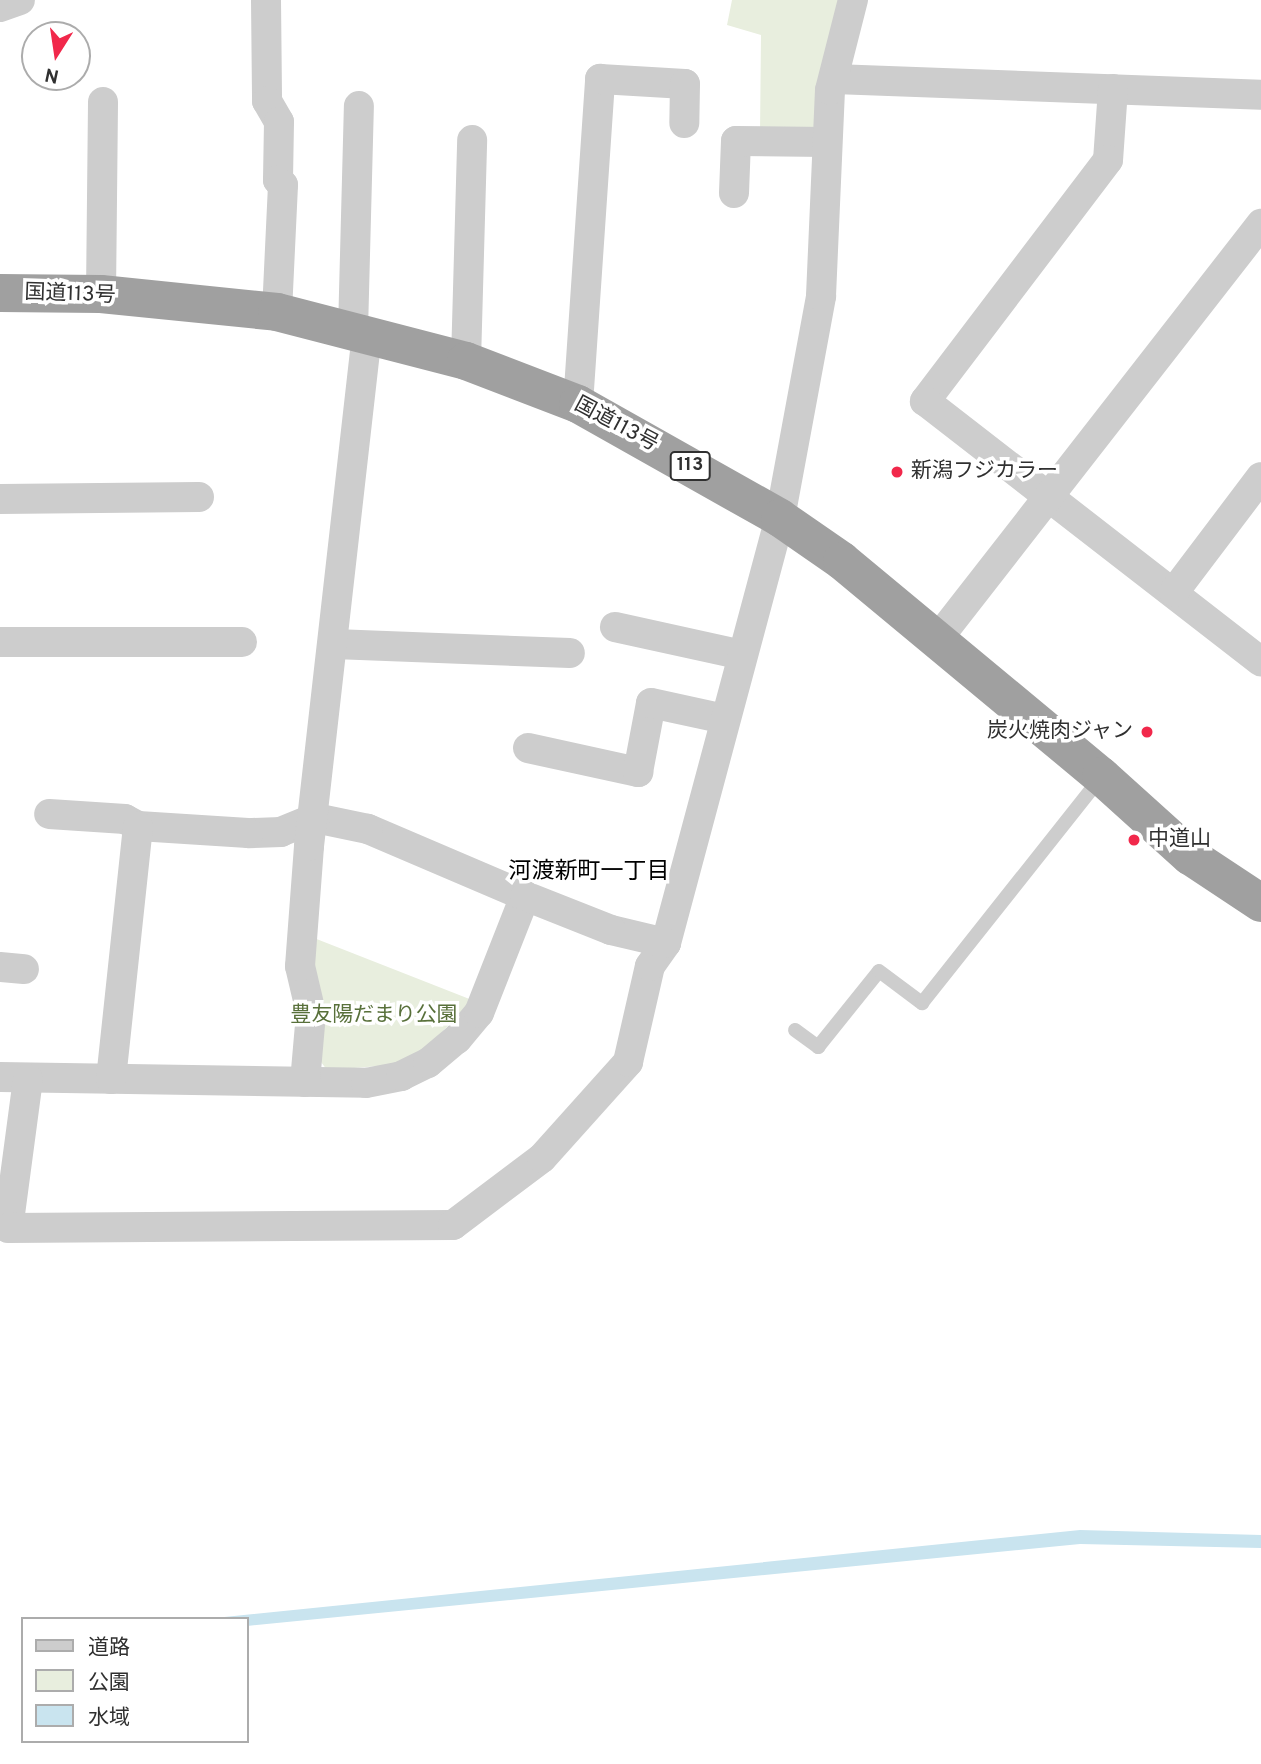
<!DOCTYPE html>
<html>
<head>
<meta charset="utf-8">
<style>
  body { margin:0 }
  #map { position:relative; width:1261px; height:1764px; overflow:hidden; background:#fff; font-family:Overpass,"Noto Sans JP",sans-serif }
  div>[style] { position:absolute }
  .green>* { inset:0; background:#e8eede }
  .water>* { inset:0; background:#c9e4ef }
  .service>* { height:14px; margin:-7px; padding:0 7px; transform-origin:7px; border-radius:7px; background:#cdcdcd }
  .minor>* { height:30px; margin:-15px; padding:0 15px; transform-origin:15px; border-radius:15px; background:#cdcdcd }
  .trunk>* { height:38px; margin:-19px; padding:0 19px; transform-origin:19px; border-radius:19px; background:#a0a0a0 }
  .dots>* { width:19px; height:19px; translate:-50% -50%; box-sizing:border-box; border:4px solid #fff; border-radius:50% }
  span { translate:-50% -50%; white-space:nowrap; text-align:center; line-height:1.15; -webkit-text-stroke:7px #fff; paint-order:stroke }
  .shield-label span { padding:2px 5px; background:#fff; border:2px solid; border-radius:5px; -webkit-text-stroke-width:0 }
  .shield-label { font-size:19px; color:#303030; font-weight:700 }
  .street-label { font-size:21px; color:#303030 }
  .poi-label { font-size:21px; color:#303030 }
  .left { translate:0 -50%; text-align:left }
  .right { translate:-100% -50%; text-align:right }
  .park-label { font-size:21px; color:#58703a }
  .neighbourhood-label { font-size:23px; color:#000 }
  .legend { position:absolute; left:21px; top:1617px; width:228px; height:126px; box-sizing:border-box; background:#fff; border:2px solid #acacac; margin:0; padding:9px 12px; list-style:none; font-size:21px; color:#303030 }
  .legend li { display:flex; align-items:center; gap:14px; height:35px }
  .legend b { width:35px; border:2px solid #acacac }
  .north { position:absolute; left:21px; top:21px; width:70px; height:70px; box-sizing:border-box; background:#fff; border:2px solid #acacac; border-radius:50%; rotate:192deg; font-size:19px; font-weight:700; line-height:28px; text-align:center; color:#303030 }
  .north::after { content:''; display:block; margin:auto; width:24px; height:32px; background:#f1284b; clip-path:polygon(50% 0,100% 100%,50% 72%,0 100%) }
</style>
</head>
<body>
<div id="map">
  <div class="green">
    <i style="clip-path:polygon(732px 0,845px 0,823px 124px,810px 133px,760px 133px,761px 35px,727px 25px)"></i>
    <i style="clip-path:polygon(314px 938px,472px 1000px,427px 1048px,393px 1065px,327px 1070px,318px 1058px,311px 965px)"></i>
  </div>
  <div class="water">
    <i style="clip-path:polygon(1080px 1530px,1261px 1535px,1261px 1548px,1080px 1544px,247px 1626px,247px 1619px,205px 1619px)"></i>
  </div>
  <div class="service">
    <i style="left:795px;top:1030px;width:29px;rotate:36deg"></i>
    <i style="left:818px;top:1047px;width:97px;rotate:-51.2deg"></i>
    <i style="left:879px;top:971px;width:54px;rotate:36.7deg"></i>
    <i style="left:922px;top:1003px;width:288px;rotate:-51.6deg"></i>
  </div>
  <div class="minor">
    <i style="left:266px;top:0;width:101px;rotate:89.4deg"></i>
    <i style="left:267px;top:101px;width:24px;rotate:60deg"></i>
    <i style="left:279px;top:122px;width:58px;rotate:91deg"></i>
    <i style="left:278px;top:180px;width:7px;rotate:45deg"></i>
    <i style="left:283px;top:185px;width:127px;rotate:92.7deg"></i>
    <i style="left:0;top:7px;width:21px;rotate:-19deg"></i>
    <i style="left:834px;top:79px;width:427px;rotate:2.1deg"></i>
    <i style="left:1113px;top:89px;width:71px;rotate:94deg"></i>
    <i style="left:1108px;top:160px;width:303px;rotate:127.2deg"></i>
    <i style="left:925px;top:401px;width:425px;rotate:37.8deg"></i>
    <i style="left:734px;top:193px;width:52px;rotate:-87.8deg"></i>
    <i style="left:736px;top:141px;width:90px;rotate:0.6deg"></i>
    <i style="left:101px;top:294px;width:192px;rotate:-89.4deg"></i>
    <i style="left:353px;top:331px;width:225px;rotate:-88.5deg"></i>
    <i style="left:466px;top:361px;width:221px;rotate:-88.4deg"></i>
    <i style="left:578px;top:404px;width:326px;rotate:-86.1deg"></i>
    <i style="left:600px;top:79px;width:85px;rotate:3.4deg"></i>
    <i style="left:685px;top:84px;width:39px;rotate:91deg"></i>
    <i style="left:0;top:499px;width:199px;rotate:-0.6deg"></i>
    <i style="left:1174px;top:592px;width:144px;rotate:-52.9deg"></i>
    <i style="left:615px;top:627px;width:130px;rotate:12.4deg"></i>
    <i style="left:936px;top:641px;width:529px;rotate:-52.07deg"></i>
    <i style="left:0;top:642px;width:242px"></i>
    <i style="left:334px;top:644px;width:236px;rotate:2.2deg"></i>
    <i style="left:528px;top:748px;width:113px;rotate:12.3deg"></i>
    <i style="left:638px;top:772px;width:70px;rotate:-79.3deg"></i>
    <i style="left:651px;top:703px;width:76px;rotate:12.2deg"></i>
    <i style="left:666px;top:943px;width:440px;rotate:-75deg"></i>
    <i style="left:780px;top:518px;width:226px;rotate:-79.5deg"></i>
    <i style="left:821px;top:296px;width:206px;rotate:-87.5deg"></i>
    <i style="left:830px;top:90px;width:93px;rotate:-75.7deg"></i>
    <i style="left:0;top:967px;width:24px;rotate:5deg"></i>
    <i style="left:0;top:1077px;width:366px;rotate:0.9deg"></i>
    <i style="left:366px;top:1083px;width:36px;rotate:-11deg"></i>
    <i style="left:401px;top:1076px;width:30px;rotate:-26deg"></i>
    <i style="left:428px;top:1063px;width:38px;rotate:-40deg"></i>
    <i style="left:457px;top:1039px;width:34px;rotate:-50deg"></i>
    <i style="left:479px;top:1013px;width:126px;rotate:-68.5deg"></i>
    <i style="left:525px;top:896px;width:171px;rotate:-156.9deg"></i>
    <i style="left:368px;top:829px;width:54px;rotate:-168.3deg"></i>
    <i style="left:315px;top:818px;width:37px;rotate:158deg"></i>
    <i style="left:281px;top:832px;width:33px;rotate:178deg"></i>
    <i style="left:248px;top:833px;width:110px;rotate:-176.4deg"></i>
    <i style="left:138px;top:826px;width:15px;rotate:-152deg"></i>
    <i style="left:125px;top:819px;width:76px;rotate:-176.2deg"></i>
    <i style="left:28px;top:1079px;width:150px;rotate:97.6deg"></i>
    <i style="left:8px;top:1228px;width:445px;rotate:-0.4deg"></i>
    <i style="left:453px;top:1225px;width:111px;rotate:-37deg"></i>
    <i style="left:542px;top:1158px;width:129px;rotate:-48.1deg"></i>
    <i style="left:628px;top:1062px;width:98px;rotate:-77.1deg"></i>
    <i style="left:650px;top:966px;width:28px;rotate:-55deg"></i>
    <i style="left:666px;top:943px;width:57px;rotate:-166.7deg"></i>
    <i style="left:611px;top:930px;width:92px;rotate:-158.4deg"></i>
    <i style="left:111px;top:1079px;width:254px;rotate:-83.9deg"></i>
    <i style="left:305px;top:1082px;width:69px;rotate:-85deg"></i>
    <i style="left:311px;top:1013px;width:48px;rotate:-103.2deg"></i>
    <i style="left:300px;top:966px;width:120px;rotate:-85.7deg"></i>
    <i style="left:309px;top:846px;width:515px;rotate:-83.54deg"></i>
  </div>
  <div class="trunk">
    <i style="left:0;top:293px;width:101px;rotate:0.6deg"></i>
    <i style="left:101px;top:294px;width:177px;rotate:5.8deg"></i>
    <i style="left:277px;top:312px;width:195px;rotate:14.5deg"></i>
    <i style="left:466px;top:361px;width:120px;rotate:21deg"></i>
    <i style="left:578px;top:404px;width:232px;rotate:29.4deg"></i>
    <i style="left:780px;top:518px;width:75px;rotate:34.7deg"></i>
    <i style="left:842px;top:561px;width:337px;rotate:39.7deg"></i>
    <i style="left:1101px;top:776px;width:120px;rotate:42deg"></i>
    <i style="left:1190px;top:856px;width:85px;rotate:33.5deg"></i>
  </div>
  <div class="dots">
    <i style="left:897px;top:472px;background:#f1284b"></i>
    <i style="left:1147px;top:732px;background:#f1284b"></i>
    <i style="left:1134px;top:840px;background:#f1284b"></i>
  </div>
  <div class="shield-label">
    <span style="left:690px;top:466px">113</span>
  </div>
  <div class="street-label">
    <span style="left:70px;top:295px;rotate:2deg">国道113号</span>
    <span style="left:616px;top:425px;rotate:28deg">国道113号</span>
  </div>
  <div class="poi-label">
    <span class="left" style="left:911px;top:472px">新潟フジカラー</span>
    <span class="right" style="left:1133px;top:732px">炭火焼肉ジャン</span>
    <span class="left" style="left:1148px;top:840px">中道山</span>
  </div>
  <div class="park-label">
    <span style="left:374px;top:1016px">豊友陽だまり公園</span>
  </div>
  <div class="neighbourhood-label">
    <span style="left:589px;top:873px">河渡新町一丁目</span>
  </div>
  <ul class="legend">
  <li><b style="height:9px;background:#cdcdcd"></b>道路</li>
  <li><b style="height:19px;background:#e8eede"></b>公園</li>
  <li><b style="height:19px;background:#c9e4ef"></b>水域</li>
  </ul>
  <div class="north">N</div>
</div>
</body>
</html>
